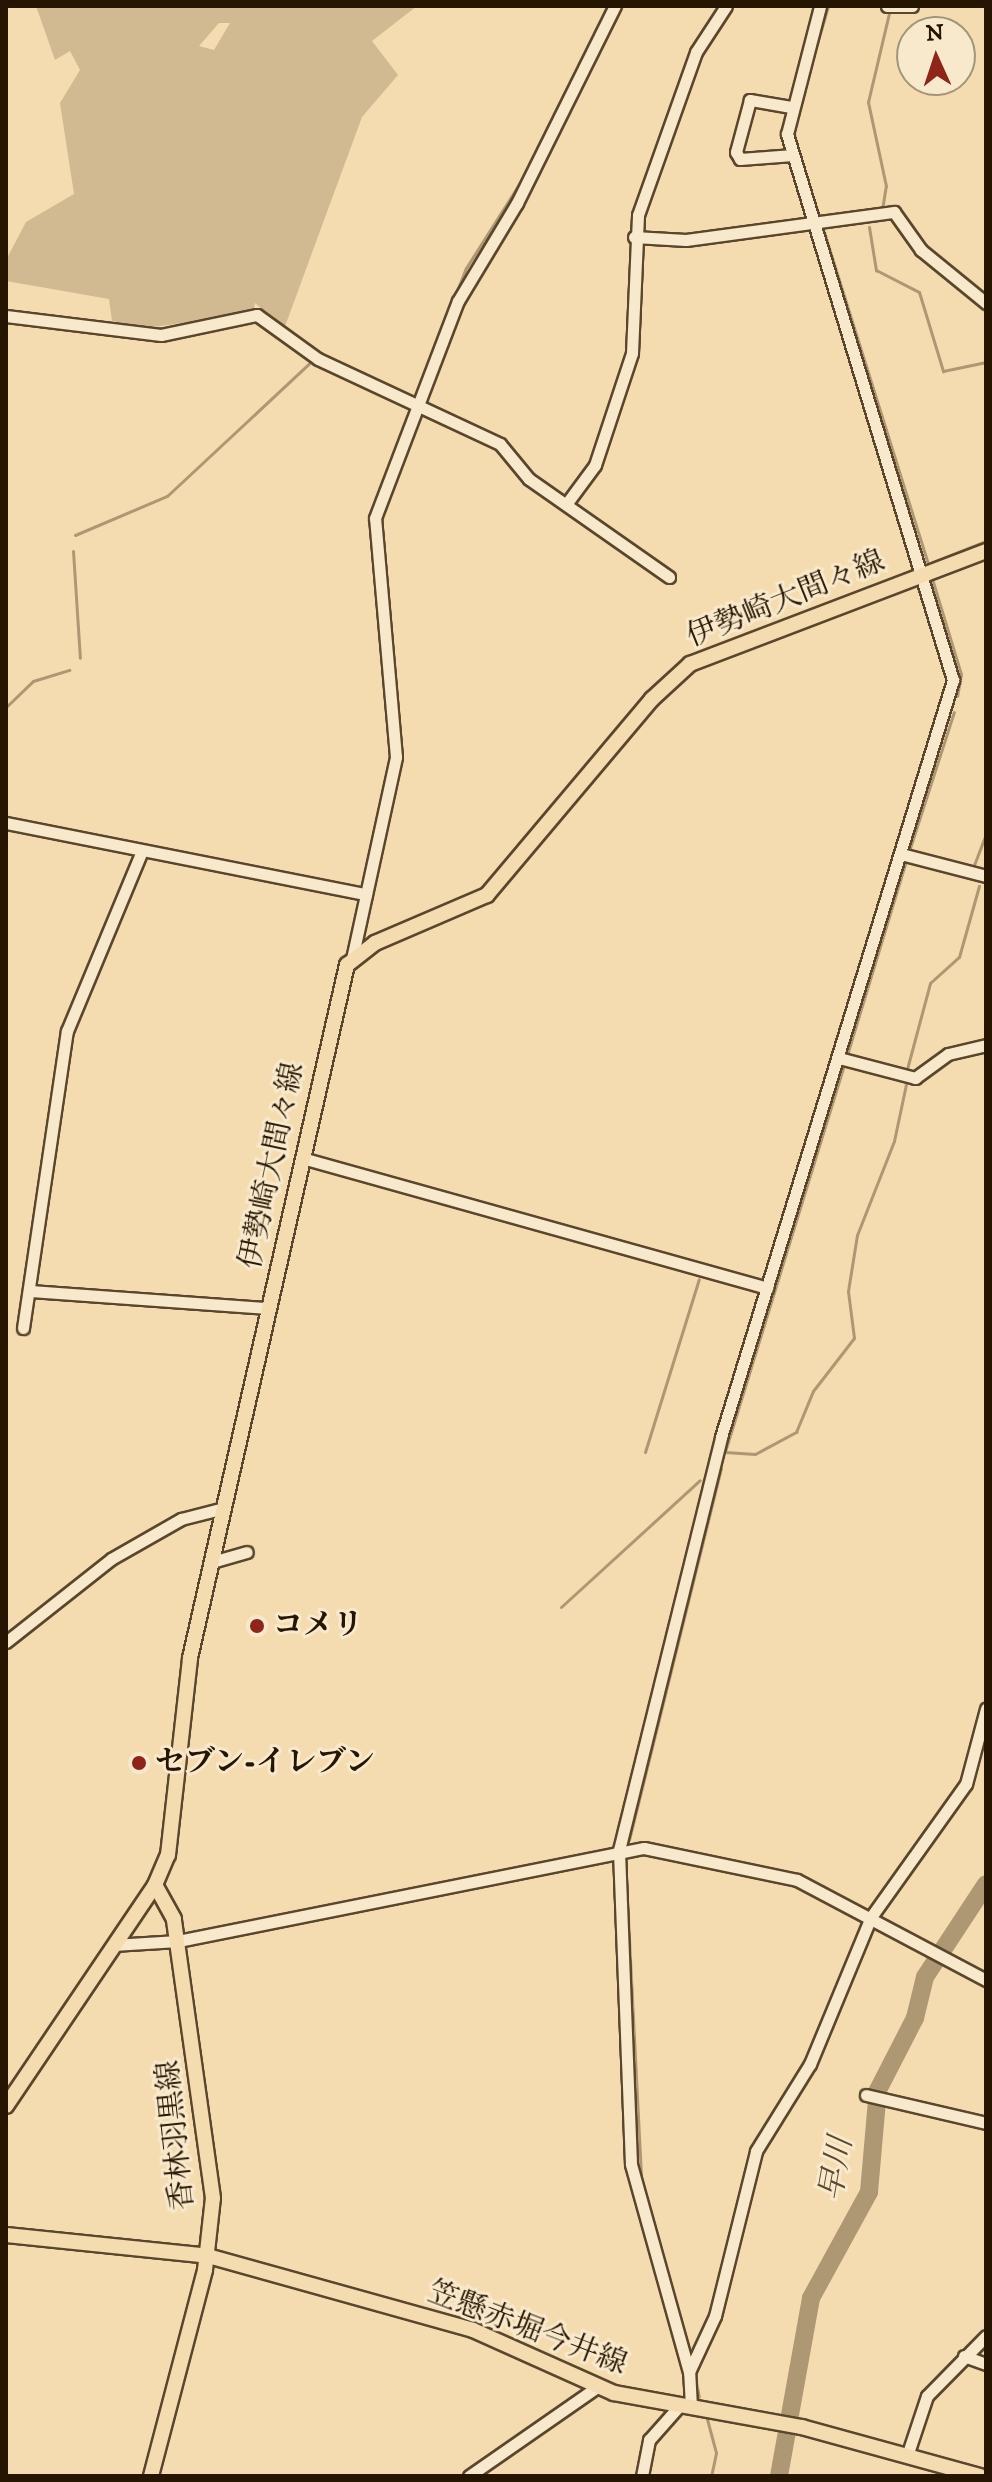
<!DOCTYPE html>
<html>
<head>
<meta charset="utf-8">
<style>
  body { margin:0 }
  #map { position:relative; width:992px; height:2482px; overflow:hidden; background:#f4dbb0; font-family:"IM FELL DW Pica","Noto Serif JP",serif }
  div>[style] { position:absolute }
  .green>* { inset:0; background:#d1b992 }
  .stream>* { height:3px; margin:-1.5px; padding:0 1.5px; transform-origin:1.5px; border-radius:1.5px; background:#ae9874 }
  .river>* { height:18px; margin:-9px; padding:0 9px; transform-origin:9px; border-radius:9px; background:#ae9874 }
  .roads { filter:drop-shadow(2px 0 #5a462c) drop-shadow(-2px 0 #5a462c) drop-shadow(0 2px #5a462c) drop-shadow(0 -2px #5a462c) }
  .minor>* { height:11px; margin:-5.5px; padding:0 5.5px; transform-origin:5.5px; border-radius:5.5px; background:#f8e8cc }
  .major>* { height:14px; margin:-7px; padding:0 7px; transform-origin:7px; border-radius:7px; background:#f4dbb0 }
  .dots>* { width:22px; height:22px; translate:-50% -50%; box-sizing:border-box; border:4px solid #f8e8cc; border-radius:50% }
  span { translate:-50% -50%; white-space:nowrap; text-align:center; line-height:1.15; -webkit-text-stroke:6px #f8e8cc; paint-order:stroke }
  .street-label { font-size:30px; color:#261500 }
  .poi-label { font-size:30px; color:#261500; font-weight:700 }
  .left { translate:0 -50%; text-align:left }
  .water-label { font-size:32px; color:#5c492e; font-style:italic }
  .frame { position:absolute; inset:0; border:8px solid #261500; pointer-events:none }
  .north { position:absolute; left:896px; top:16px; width:80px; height:80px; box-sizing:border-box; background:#f8e8cc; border:2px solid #a4947a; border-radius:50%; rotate:357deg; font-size:22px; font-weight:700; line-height:32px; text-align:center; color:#261500 }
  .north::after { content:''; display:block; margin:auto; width:28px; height:36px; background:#8f2418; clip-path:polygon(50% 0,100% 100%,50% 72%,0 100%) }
</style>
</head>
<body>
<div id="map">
  <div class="green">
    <i style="clip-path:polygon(evenodd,36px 6px,417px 6px,372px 41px,398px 75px,362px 117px,284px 329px,255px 303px,253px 313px,146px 328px,112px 321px,109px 299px,6px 281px,6px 260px,26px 222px,74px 194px,60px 103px,80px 70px,70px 51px,55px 60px,36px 6px,219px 23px,230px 23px,214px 50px,199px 46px,219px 23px)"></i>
  </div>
  <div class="stream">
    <i style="left:600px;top:25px;width:21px;rotate:-67deg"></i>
    <i style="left:809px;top:71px;width:68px;rotate:-73.7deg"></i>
    <i style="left:793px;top:128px;width:16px;rotate:79deg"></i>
    <i style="left:804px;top:171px;width:47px;rotate:71.6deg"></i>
    <i style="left:882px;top:210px;width:24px;rotate:-81deg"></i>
    <i style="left:886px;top:186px;width:86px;rotate:-102.1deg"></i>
    <i style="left:868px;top:102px;width:91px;rotate:-76.7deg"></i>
    <i style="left:869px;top:227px;width:44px;rotate:80.8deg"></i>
    <i style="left:876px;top:270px;width:48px;rotate:27.1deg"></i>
    <i style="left:919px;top:292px;width:83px;rotate:73.1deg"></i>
    <i style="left:943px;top:371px;width:44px;rotate:-11.8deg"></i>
    <i style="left:824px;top:232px;width:345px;rotate:72.6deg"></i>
    <i style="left:432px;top:355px;width:93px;rotate:-68.7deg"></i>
    <i style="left:466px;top:268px;width:107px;rotate:-57.7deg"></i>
    <i style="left:75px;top:535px;width:100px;rotate:-23deg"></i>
    <i style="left:167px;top:496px;width:201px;rotate:-43deg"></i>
    <i style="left:73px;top:551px;width:107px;rotate:86.3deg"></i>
    <i style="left:933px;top:562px;width:57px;rotate:-21.6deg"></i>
    <i style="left:933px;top:582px;width:96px;rotate:73.1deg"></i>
    <i style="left:961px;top:674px;width:22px;rotate:100deg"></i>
    <i style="left:6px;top:707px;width:37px;rotate:-44deg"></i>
    <i style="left:33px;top:681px;width:38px;rotate:-17deg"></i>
    <i style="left:909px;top:851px;width:146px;rotate:-72.1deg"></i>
    <i style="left:974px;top:865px;width:34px;rotate:-69deg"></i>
    <i style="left:847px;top:1055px;width:200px;rotate:-73.1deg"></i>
    <i style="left:843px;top:1068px;width:402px;rotate:107.1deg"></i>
    <i style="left:725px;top:1452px;width:30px;rotate:4deg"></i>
    <i style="left:755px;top:1454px;width:47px;rotate:-28.2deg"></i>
    <i style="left:796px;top:1432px;width:44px;rotate:-67.5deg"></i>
    <i style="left:813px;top:1391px;width:67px;rotate:-52.3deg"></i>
    <i style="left:854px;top:1338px;width:47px;rotate:-97.3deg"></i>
    <i style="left:848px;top:1291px;width:57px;rotate:-80.9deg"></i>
    <i style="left:857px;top:1235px;width:101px;rotate:-68.5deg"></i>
    <i style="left:894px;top:1141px;width:58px;rotate:-78.1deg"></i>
    <i style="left:907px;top:1069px;width:89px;rotate:-75deg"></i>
    <i style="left:930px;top:983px;width:39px;rotate:-42deg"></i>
    <i style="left:959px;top:957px;width:74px;rotate:-74.3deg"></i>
    <i style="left:645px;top:1452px;width:181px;rotate:-72.7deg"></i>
    <i style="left:561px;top:1607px;width:188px;rotate:-42.4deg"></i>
    <i style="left:629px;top:1840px;width:383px;rotate:-76.1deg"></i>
    <i style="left:625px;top:1860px;width:319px;rotate:87.1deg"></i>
    <i style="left:662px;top:2256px;width:103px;rotate:73.7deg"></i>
    <i style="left:696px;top:2382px;width:15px;rotate:79deg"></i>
    <i style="left:707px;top:2419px;width:35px;rotate:75deg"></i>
    <i style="left:716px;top:2453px;width:24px;rotate:102deg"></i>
  </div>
  <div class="river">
    <i style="left:779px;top:2476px;width:181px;rotate:-79.8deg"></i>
    <i style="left:811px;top:2298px;width:121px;rotate:-61.3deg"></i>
    <i style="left:869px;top:2192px;width:102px;rotate:-85deg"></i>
    <i style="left:878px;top:2090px;width:81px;rotate:-62.8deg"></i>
    <i style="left:915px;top:2018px;width:42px;rotate:-76.3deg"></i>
    <i style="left:925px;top:1977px;width:111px;rotate:-56.7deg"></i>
  </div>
  <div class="roads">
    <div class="minor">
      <i style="left:887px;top:6px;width:25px"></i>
      <i style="left:791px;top:107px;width:42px;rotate:-170.3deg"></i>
      <i style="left:750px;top:100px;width:54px;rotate:105.1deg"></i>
      <i style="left:736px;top:152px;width:8px;rotate:60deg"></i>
      <i style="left:740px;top:159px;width:53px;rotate:-4.3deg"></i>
      <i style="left:634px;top:237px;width:52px;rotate:3.3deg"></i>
      <i style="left:686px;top:240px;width:210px;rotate:-7.7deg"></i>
      <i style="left:894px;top:212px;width:47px;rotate:54.6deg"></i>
      <i style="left:921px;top:250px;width:84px;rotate:39.2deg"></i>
      <i style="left:6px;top:316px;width:156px;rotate:7deg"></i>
      <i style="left:161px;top:335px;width:98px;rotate:-11.8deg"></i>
      <i style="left:257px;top:315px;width:75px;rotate:35.8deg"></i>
      <i style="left:318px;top:359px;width:201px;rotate:25deg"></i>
      <i style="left:500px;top:444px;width:45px;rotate:50.4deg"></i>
      <i style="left:529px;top:479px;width:171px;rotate:35deg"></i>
      <i style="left:567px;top:503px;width:47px;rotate:-53.6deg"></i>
      <i style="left:595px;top:465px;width:118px;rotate:-71.7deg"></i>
      <i style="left:632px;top:353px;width:138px;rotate:-87.5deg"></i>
      <i style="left:638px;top:215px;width:173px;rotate:-70.4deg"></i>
      <i style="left:696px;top:52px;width:55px;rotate:-56.9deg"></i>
      <i style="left:6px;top:823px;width:367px;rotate:11.2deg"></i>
      <i style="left:901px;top:854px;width:88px;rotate:14.5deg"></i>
      <i style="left:352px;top:959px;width:207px;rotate:-77.7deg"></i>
      <i style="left:396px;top:757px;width:240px;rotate:-95deg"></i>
      <i style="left:375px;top:518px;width:232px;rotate:-69.1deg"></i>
      <i style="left:458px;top:301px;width:114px;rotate:-59deg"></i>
      <i style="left:517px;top:203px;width:220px;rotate:-63.6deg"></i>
      <i style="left:839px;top:1058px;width:79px;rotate:14.7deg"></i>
      <i style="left:915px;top:1078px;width:41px;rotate:-36deg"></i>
      <i style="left:948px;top:1054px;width:39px;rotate:-13deg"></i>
      <i style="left:302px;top:1158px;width:483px;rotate:15.6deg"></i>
      <i style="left:29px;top:1291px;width:241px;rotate:4.1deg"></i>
      <i style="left:23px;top:1328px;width:300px;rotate:-81.6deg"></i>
      <i style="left:67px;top:1031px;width:193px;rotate:-67.4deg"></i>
      <i style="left:212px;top:1562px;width:36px;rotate:-16deg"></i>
      <i style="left:6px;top:1642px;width:134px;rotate:-38.3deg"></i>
      <i style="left:111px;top:1559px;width:81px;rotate:-29.7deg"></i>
      <i style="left:181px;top:1519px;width:44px;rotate:-14.3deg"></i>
      <i style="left:113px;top:1945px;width:65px;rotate:-3.5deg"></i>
      <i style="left:178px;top:1941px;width:475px;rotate:-11.3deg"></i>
      <i style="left:644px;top:1848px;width:156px;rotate:11.8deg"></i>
      <i style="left:797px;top:1880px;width:214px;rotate:27.9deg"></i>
      <i style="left:866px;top:2095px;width:123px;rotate:13.1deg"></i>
      <i style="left:964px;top:2356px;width:23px;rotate:20deg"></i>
      <i style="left:689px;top:2372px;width:62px;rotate:-65.1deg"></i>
      <i style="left:715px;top:2316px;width:170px;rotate:-76deg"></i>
      <i style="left:756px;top:2151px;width:102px;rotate:-58.2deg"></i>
      <i style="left:810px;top:2064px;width:159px;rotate:-67.5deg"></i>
      <i style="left:871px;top:1917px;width:163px;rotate:-54.5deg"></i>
      <i style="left:966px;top:1784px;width:78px;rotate:-75.1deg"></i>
      <i style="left:691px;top:2407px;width:35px;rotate:-93deg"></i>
      <i style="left:689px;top:2372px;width:216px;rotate:-105.6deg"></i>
      <i style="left:631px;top:2164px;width:314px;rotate:-92.2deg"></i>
      <i style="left:619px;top:1850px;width:425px;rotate:-76.1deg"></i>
      <i style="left:721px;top:1437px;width:792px;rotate:-72.96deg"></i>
      <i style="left:953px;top:680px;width:571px;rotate:-106.91deg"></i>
      <i style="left:787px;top:134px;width:132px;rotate:-75.5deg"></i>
      <i style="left:907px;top:2456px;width:63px;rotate:-71.6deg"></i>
      <i style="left:927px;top:2396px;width:84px;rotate:-45.5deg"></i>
      <i style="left:469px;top:2476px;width:156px;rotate:-34.8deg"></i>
      <i style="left:642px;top:2476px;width:37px;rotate:-79deg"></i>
      <i style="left:649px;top:2440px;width:47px;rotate:-48.5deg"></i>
    </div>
    <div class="major">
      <i style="left:6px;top:2106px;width:267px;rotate:-56deg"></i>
      <i style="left:155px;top:1885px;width:33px;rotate:-67deg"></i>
      <i style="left:168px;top:1855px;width:198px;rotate:-83.6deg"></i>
      <i style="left:190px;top:1658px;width:711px;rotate:-77.24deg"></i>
      <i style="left:347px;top:965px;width:36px;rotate:-38deg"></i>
      <i style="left:375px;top:943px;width:122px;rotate:-23.2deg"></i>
      <i style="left:487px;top:895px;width:256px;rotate:-49.9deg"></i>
      <i style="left:652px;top:699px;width:52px;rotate:-42.6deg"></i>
      <i style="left:690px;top:664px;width:317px;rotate:-20.9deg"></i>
      <i style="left:6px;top:2235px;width:203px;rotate:5.9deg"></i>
      <i style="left:208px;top:2256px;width:275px;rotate:15.6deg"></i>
      <i style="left:473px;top:2330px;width:154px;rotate:24.1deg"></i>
      <i style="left:614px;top:2393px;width:191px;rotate:10.3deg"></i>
      <i style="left:802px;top:2427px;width:185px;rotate:15.4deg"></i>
      <i style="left:151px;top:2476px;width:213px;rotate:-75.3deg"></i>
      <i style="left:205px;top:2270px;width:72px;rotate:-83.7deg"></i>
      <i style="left:213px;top:2198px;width:282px;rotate:-98deg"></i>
      <i style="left:174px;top:1919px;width:39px;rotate:-119deg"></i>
    </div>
  </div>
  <div class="dots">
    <i style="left:257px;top:1626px;background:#8f2418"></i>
    <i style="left:139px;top:1763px;background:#8f2418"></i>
  </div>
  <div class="street-label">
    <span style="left:786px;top:600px;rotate:-22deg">伊勢崎大間々線</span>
    <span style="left:273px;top:1166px;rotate:-78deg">伊勢崎大間々線</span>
    <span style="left:177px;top:2135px;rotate:-96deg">香林羽黒線</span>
    <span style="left:527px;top:2329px;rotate:21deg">笠懸赤堀今井線</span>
  </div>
  <div class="poi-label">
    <span class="left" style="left:273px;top:1626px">コメリ</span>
    <span class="left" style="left:155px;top:1763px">セブン-イレブン</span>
  </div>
  <div class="water-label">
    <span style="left:837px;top:2169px;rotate:-80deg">早川</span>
  </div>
  <div class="frame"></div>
  <div class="north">N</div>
</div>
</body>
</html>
